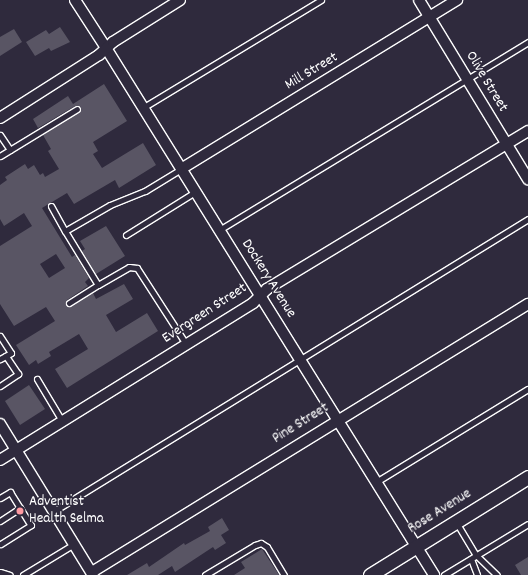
<!DOCTYPE html>
<html>
<head>
<meta charset="utf-8">
<style>
  body { margin:0 }
  #map { position:relative; width:528px; height:575px; overflow:hidden; background:#2f2a3d; font-family:Dekko,sans-serif }
  div>[style] { position:absolute }
  .building>* { inset:0; background:#595564 }
  .roads { filter:drop-shadow(1px 0 #fff) drop-shadow(-1px 0 #fff) drop-shadow(0 1px #fff) drop-shadow(0 -1px #fff) }
  .service>* { height:5px; margin:-2.5px; padding:0 2.5px; transform-origin:2.5px; border-radius:2.5px; background:#2f2a3d }
  .minor>* { height:10px; margin:-5px; padding:0 5px; transform-origin:5px; border-radius:5px; background:#2f2a3d }
  .tertiary>* { height:13px; margin:-6.5px; padding:0 6.5px; transform-origin:6.5px; border-radius:6.5px; background:#2f2a3d }
  .dots>* { width:11px; height:11px; translate:-50% -50%; box-sizing:border-box; border:2px solid #2f2a3d; border-radius:50% }
  span { translate:-50% -50%; white-space:nowrap; text-align:center; line-height:1.15; -webkit-text-stroke:3px #2f2a3d; paint-order:stroke }
  .street-label { font-size:15px; color:#fff }
  .poi-label { font-size:15px; color:#fff }
  .left { translate:0 -50%; text-align:left }
</style>
</head>
<body>
<div id="map">
  <div class="building">
    <i style="clip-path:polygon(60px 27px,70px 42px,51px 51px,49px 48px,35px 56px,26px 42px,46px 30px,49px 34px)"></i>
    <i style="clip-path:polygon(14px 29px,22px 42px,0 56px,0 37px)"></i>
    <i style="clip-path:polygon(evenodd,104px 84px,127px 121px,93px 142px,98px 151px,93px 154px,102px 168px,143px 143px,156px 165px,119px 188px,115px 180px,74px 204px,67px 193px,42px 208px,72px 257px,75px 255px,89px 278px,85px 282px,88px 286px,67px 300px,66px 305px,71px 306px,93px 293px,96px 299px,124px 284px,133px 299px,106px 315px,116px 332px,147px 313px,158px 331px,67px 388px,55px 369px,88px 349px,79px 334px,49px 352px,51px 356px,38px 364px,36px 360px,29px 365px,16px 345px,55px 321px,46px 307px,14px 326px,0 304px,0 246px,32px 226px,24px 213px,4px 226px,0 219px,0 185px,7px 180px,5px 177px,25px 164px,28px 169px,34px 165px,40px 175px,43px 173px,45px 177px,59px 169px,48px 151px,51px 149px,43px 135px,79px 112px,81px 107px,75px 106px,38px 128px,33px 119px,68px 96px,73px 104px,104px 84px,56px 254px,65px 268px,49px 278px,40px 264px,56px 254px)"></i>
    <i style="clip-path:polygon(106px 226px,125px 256px,96px 274px,82px 251px,85px 249px,80px 241px)"></i>
    <i style="clip-path:polygon(29px 385px,45px 409px,20px 425px,5px 401px)"></i>
    <i style="clip-path:polygon(222px 518px,229px 530px,221px 535px,226px 543px,215px 550px,213px 547px,175px 572px,172px 566px,158px 575px,127px 575px,147px 563px,149px 567px,184px 543px,185px 545px,210px 531px,208px 527px)"></i>
    <i style="clip-path:polygon(262px 549px,279px 575px,234px 575px,245px 568px,241px 562px)"></i>
    <i style="clip-path:polygon(528px 557px,528px 575px,521px 575px,515px 565px)"></i>
  </div>
  <div class="roads">
    <div class="service">
      <i style="left:144px;top:107px;width:207px;rotate:-31.2deg"></i>
      <i style="left:0;top:135px;width:18px;rotate:56deg"></i>
      <i style="left:0;top:156px;width:90px;rotate:-31.4deg"></i>
      <i style="left:51px;top:206px;width:29px;rotate:61deg"></i>
      <i style="left:65px;top:231px;width:52px;rotate:-30deg"></i>
      <i style="left:110px;top:205px;width:38px;rotate:-22deg"></i>
      <i style="left:145px;top:191px;width:42px;rotate:-31.4deg"></i>
      <i style="left:219px;top:230px;width:362px;rotate:-31.3deg"></i>
      <i style="left:65px;top:231px;width:63px;rotate:58.6deg"></i>
      <i style="left:98px;top:285px;width:36px;rotate:-30deg"></i>
      <i style="left:129px;top:267px;width:8px;rotate:7deg"></i>
      <i style="left:137px;top:268px;width:90px;rotate:57.2deg"></i>
      <i style="left:126px;top:235px;width:81px;rotate:-31.9deg"></i>
      <i style="left:69px;top:303px;width:34px;rotate:-32deg"></i>
      <i style="left:0;top:336px;width:20px;rotate:57deg"></i>
      <i style="left:11px;top:353px;width:13px;rotate:151deg"></i>
      <i style="left:37px;top:379px;width:49px;rotate:59.2deg"></i>
      <i style="left:0;top:386px;width:22px;rotate:-34deg"></i>
      <i style="left:18px;top:374px;width:22px;rotate:-124deg"></i>
      <i style="left:376px;top:482px;width:178px;rotate:-31.5deg"></i>
      <i style="left:0;top:498px;width:12px;rotate:-31deg"></i>
      <i style="left:10px;top:492px;width:39px;rotate:58deg"></i>
      <i style="left:31px;top:525px;width:36px;rotate:148deg"></i>
      <i style="left:54px;top:511px;width:557px;rotate:-31.63deg"></i>
      <i style="left:0;top:521px;width:24px;rotate:-33deg"></i>
      <i style="left:456px;top:522px;width:39px;rotate:59deg"></i>
      <i style="left:476px;top:555px;width:29px;rotate:44deg"></i>
      <i style="left:471px;top:559px;width:17px;rotate:69deg"></i>
      <i style="left:0;top:572px;width:10px;rotate:17deg"></i>
      <i style="left:23px;top:575px;width:60px;rotate:-31.3deg"></i>
      <i style="left:205px;top:575px;width:58px;rotate:-31deg"></i>
      <i style="left:255px;top:545px;width:6px;rotate:-18deg"></i>
      <i style="left:261px;top:543px;width:7px;rotate:34deg"></i>
      <i style="left:267px;top:547px;width:33px;rotate:59deg"></i>
      <i style="left:444px;top:575px;width:98px;rotate:-31.3deg"></i>
    </div>
    <div class="minor">
      <i style="left:75px;top:0;width:57px;rotate:57.1deg"></i>
      <i style="left:106px;top:48px;width:621px;rotate:58.1deg"></i>
      <i style="left:419px;top:0;width:210px;rotate:58.7deg"></i>
      <i style="left:0;top:118px;width:117px;rotate:-32.5deg"></i>
      <i style="left:99px;top:55px;width:19px;rotate:-43deg"></i>
      <i style="left:113px;top:42px;width:79px;rotate:-32.1deg"></i>
      <i style="left:181px;top:169px;width:324px;rotate:-31.5deg"></i>
      <i style="left:0;top:424px;width:177px;rotate:58.4deg"></i>
      <i style="left:0;top:460px;width:298px;rotate:-31.8deg"></i>
      <i style="left:253px;top:303px;width:20px;rotate:-45deg"></i>
      <i style="left:267px;top:289px;width:305px;rotate:-31.2deg"></i>
      <i style="left:92px;top:572px;width:512px;rotate:-31.58deg"></i>
    </div>
    <div class="tertiary">
      <i style="left:370px;top:575px;width:186px;rotate:-31.8deg"></i>
    </div>
  </div>
  <div class="dots">
    <i style="left:20px;top:511px;background:#ff9aa2"></i>
  </div>
  <div class="street-label">
    <span style="left:312px;top:72px;rotate:-31deg">Mill Street</span>
    <span style="left:486px;top:82px;rotate:59deg">Olive Street</span>
    <span style="left:268px;top:279px;rotate:58deg">Dockery Avenue</span>
    <span style="left:205px;top:314px;rotate:-33deg">Evergreen Street</span>
    <span style="left:301px;top:424px;rotate:-32deg">Pine Street</span>
    <span style="left:440px;top:512px;rotate:-32deg">Rose Avenue</span>
  </div>
  <div class="poi-label">
    <span class="left" style="left:29px;top:511px">Adventist<br>Health Selma</span>
  </div>
</div>
</body>
</html>
